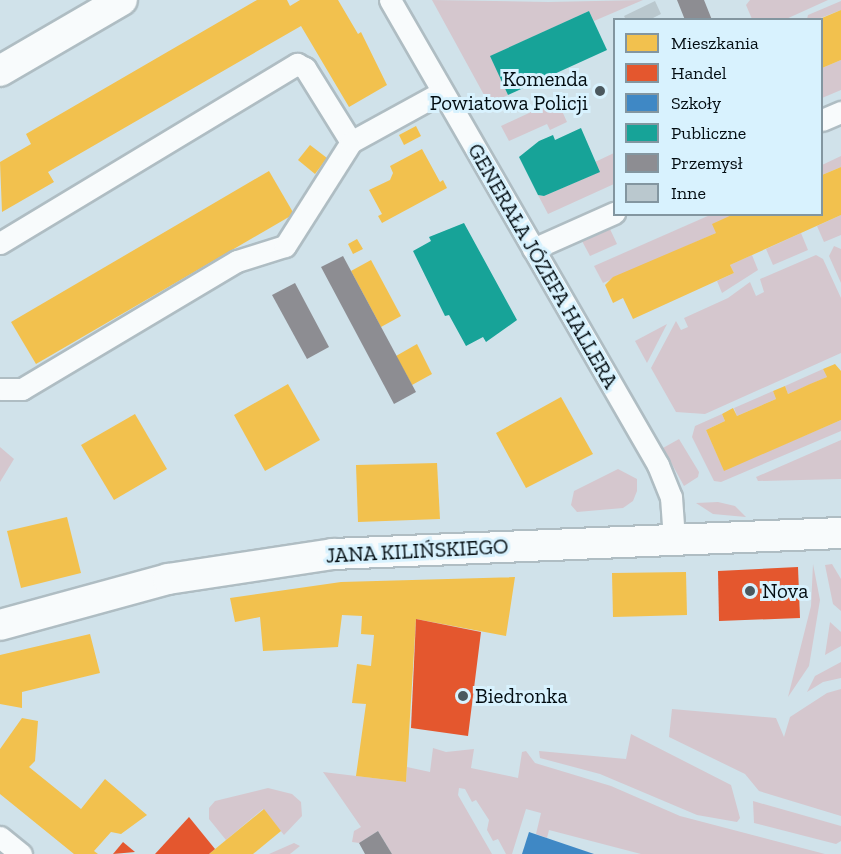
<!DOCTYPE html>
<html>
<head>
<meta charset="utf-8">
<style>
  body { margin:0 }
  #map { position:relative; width:841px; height:854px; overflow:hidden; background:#d0e2ea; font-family:"Zilla Slab",serif }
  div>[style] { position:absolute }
  .green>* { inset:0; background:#d5c7ce }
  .homes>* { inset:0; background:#f2c14e }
  .shops>* { inset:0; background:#e4572e }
  .schools>* { inset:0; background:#3f88c5 }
  .public>* { inset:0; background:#17a398 }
  .industry>* { inset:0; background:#8d8d92 }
  .building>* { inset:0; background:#bac8ce }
  .roads { filter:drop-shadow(2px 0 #afbdc3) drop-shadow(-2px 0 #afbdc3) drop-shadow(0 2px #afbdc3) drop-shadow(0 -2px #afbdc3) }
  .street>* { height:21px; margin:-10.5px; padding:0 10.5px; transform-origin:10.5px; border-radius:10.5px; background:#f8fbfc }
  .secondary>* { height:30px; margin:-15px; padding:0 15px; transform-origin:15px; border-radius:15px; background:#f8fbfc }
  .dots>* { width:16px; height:16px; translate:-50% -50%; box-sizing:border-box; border:3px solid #d8f2fe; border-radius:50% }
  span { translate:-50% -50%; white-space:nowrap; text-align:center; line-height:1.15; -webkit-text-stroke:6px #d8f2fe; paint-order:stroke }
  .poi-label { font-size:21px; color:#030d12 }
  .right { translate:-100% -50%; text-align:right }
  .left { translate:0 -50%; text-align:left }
  .street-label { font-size:21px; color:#030d12 }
  .legend { position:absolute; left:613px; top:18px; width:210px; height:198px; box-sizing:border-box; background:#d8f2fe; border:2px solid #8396a0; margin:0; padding:8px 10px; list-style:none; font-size:18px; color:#030d12 }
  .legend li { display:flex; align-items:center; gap:12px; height:30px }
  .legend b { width:30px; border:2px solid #8396a0 }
</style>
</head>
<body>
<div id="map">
  <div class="green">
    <i style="clip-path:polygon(432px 0,548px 2px,643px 0,594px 21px,589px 11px,491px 56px,508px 95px,489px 104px)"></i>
    <i style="clip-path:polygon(750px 0,828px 0,784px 20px,752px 19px,746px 5px)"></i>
    <i style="clip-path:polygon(841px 1px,841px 10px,818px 19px,807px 19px,808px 15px)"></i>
    <i style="clip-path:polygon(841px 60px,841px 90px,822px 98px,822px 68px)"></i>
    <i style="clip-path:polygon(557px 100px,567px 122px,550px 130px,547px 124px,509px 141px,501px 126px)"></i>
    <i style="clip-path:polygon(614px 153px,614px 184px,548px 214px,538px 195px,544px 196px,599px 172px,595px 162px)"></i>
    <i style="clip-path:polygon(841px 156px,841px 167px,822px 175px,822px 165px)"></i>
    <i style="clip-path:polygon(710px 215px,734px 215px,716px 233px,603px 283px,594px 266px)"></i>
    <i style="clip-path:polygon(841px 215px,841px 235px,824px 242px,817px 226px)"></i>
    <i style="clip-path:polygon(610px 229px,617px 244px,590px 256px,582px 241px)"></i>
    <i style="clip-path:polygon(801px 233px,808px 250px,773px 265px,766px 249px)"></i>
    <i style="clip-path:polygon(834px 246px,841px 249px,841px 283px,829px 256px)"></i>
    <i style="clip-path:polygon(752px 255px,758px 270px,722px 293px,717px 281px,734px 273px,730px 265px)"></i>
    <i style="clip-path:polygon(816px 255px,823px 259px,841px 298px,841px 353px,705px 414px,676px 412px,651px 368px,676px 321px,681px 330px,688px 327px,684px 318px,728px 298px,750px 282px,756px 296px,764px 292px,760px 279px)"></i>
    <i style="clip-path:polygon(667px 324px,647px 363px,635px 341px)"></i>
    <i style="clip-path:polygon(823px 369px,827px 377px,788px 394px,785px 386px)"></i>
    <i style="clip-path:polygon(773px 391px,776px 399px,737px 416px,734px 408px)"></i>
    <i style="clip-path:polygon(722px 414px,725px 421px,706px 430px,724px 470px,841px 420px,841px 431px,721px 482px,714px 481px,692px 437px,695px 426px)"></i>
    <i style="clip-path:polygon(679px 439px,699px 472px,698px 477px,684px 486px,663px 448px)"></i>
    <i style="clip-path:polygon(841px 440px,841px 479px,758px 481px,756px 477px)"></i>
    <i style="clip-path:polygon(0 447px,14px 459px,0 482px)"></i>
    <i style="clip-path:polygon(618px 469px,637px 479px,637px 491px,633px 501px,623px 508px,577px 512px,571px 505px,574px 491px)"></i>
    <i style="clip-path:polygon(718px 502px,735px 506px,746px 517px,713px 514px,696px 503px)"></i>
    <i style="clip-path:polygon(813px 564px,820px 600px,809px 666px,788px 697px,811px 606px)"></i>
    <i style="clip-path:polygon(832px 564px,841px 579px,841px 611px,833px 604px,825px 565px)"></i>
    <i style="clip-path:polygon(830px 622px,841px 632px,841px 646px,825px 655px)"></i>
    <i style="clip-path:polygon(841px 662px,841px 678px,823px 682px,807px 692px,815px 676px)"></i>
    <i style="clip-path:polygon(841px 689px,841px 816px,759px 791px,745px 774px,669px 737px,672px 709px,776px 718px,784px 737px,790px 717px,827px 693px)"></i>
    <i style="clip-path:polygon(631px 734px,731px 785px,740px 818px,737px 822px,697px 815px,600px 774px,540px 758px,539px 751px,626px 759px)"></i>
    <i style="clip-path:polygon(433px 748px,446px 752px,474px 749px,471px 768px,518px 778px,522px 752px,526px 751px,535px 763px,611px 786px,680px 816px,825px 854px,641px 854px,549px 830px,547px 838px,536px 834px,541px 813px,526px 809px,512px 854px,506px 854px,498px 839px,493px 841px,487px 830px,489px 820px,476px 800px,472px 802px,465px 789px,459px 788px,458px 795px,492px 854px,392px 854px,378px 831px,359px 843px,352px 842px,354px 831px,361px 827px,323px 772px,406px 782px,407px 767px,430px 772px)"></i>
    <i style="clip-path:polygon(268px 788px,292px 794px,301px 802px,302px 816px,284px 835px,263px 809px,226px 840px,209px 819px,209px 808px,215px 801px)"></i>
    <i style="clip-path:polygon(753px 801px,841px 826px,841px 841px,836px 844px,754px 823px)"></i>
    <i style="clip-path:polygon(294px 843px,300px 846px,290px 854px,269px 854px)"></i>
  </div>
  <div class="homes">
    <i style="clip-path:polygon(257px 0,287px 0,290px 6px,300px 0,338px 0,358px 34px,361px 32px,387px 85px,349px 107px,301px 26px,48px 172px,54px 182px,2px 212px,0 162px,31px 144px,26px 134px)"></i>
    <i style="clip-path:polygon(841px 10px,841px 60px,822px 68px,822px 18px)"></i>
    <i style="clip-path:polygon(416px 126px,421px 136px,404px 145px,399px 135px)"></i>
    <i style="clip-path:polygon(310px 145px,327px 158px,315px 174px,298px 160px)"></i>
    <i style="clip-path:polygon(422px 149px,440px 182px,443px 180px,447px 188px,382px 223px,378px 216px,382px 214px,369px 190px,390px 180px,393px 173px,390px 166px)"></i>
    <i style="clip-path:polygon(841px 167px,841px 215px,730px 265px,734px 273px,633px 319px,623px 298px,613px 303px,605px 285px,613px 277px,716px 233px,712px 224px,734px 214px,822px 214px,822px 175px)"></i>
    <i style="clip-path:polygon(269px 171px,294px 214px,36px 364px,11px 322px)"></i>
    <i style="clip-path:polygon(357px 239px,363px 249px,353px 254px,348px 244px)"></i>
    <i style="clip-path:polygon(371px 260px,401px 316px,381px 327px,351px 271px)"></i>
    <i style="clip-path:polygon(417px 344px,432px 374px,412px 385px,396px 356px)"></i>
    <i style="clip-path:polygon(835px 364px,841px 371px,841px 420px,724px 471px,706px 430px,725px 421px,722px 414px,733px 408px,737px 416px,776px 399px,773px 391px,785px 386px,788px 394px,810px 384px,827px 377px,823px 369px)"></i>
    <i style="clip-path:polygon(288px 384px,320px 440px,265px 471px,234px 415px)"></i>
    <i style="clip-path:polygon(561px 397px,593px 454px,526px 488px,496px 433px)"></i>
    <i style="clip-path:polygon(135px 414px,167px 469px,114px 500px,81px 445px)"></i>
    <i style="clip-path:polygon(437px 463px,440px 519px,358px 522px,356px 465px)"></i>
    <i style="clip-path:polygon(67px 517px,81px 573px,21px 588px,7px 531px)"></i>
    <i style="clip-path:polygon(686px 572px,687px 615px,613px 617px,612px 573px)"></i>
    <i style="clip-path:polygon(515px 577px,506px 636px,416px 619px,406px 782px,356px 776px,366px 704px,352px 703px,357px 664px,371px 666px,374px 635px,361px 634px,362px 616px,342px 615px,338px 647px,263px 651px,260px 617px,235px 622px,230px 598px,341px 582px)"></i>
    <i style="clip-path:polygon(90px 634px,100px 673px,22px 692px,22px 708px,0 704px,0 655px)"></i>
    <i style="clip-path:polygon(22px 718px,38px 721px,35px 761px,29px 767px,81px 809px,105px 779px,147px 815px,121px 834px,111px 832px,94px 851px,98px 854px,74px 854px,0 794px,0 749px)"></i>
    <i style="clip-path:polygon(264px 809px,281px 831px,253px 854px,209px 854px)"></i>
  </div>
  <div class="shops">
    <i style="clip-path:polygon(798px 567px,800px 618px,719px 621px,718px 571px)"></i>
    <i style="clip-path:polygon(416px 619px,481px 632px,468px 736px,411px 728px)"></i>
    <i style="clip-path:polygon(189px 817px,215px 849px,209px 854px,155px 854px)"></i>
    <i style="clip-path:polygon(123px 842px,135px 852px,113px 854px)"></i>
  </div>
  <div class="schools">
    <i style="clip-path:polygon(529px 832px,594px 854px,522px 854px)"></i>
  </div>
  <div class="public">
    <i style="clip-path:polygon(589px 11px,607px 50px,508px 95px,490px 56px)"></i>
    <i style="clip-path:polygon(581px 128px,600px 172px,544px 196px,538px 195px,519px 157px,539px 141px,553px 135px,555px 140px)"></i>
    <i style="clip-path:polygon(464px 223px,517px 320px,486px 342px,483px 337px,466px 346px,449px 315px,445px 316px,413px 251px,431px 241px,429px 237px)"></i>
  </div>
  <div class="industry">
    <i style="clip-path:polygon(677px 0,704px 0,712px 20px,685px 20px)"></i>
    <i style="clip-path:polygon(343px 256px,416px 392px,394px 404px,321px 267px)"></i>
    <i style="clip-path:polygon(295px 283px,329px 347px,307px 359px,272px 295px)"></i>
    <i style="clip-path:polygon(378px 831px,392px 854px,365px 854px,359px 843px)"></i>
  </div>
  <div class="building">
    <i style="clip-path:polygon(655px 1px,661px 14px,649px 20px,626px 20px,624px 16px)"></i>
  </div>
  <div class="roads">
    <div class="street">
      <i style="left:390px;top:0;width:537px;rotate:60.04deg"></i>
      <i style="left:658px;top:465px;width:35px;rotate:68deg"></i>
      <i style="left:671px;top:497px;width:42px;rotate:85.9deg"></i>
      <i style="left:822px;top:120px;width:21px;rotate:-23deg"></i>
      <i style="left:0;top:243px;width:347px;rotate:-31.1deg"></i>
      <i style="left:297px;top:64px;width:9px;rotate:27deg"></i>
      <i style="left:305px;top:68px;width:87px;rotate:58.1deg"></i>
      <i style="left:533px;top:249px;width:89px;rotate:-24deg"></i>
      <i style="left:0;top:389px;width:22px"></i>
      <i style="left:22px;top:389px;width:250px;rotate:-30.8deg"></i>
      <i style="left:237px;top:261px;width:50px;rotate:-17.4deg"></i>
      <i style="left:285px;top:246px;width:123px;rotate:-57.6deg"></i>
      <i style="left:351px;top:142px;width:104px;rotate:-28.8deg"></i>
      <i style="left:0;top:837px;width:27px;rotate:39deg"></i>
    </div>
    <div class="secondary">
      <i style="left:0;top:71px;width:141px;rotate:-30.2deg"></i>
      <i style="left:0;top:625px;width:174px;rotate:-15.3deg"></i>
      <i style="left:168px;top:579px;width:167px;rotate:-8.6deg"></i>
      <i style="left:333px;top:554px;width:508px;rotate:-2.37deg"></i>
    </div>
  </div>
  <div class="dots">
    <i style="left:600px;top:91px;background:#4b585e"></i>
    <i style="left:750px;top:591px;background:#4b585e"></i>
    <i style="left:463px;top:696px;background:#4b585e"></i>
  </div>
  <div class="poi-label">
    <span class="right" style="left:588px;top:91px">Komenda<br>Powiatowa Policji</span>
    <span class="left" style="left:762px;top:591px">Nova</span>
    <span class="left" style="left:475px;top:696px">Biedronka</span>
  </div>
  <div class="street-label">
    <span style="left:543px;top:266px;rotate:60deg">GENERAŁA JÓZEFA HALLERA</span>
    <span style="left:417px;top:551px;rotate:-3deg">JANA KILIŃSKIEGO</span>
  </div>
  <ul class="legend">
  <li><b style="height:16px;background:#f2c14e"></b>Mieszkania</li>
  <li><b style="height:16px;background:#e4572e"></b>Handel</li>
  <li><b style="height:16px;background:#3f88c5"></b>Szkoły</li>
  <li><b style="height:16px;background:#17a398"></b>Publiczne</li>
  <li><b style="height:16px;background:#8d8d92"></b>Przemysł</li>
  <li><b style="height:16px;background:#bac8ce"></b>Inne</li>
  </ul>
</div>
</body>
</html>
